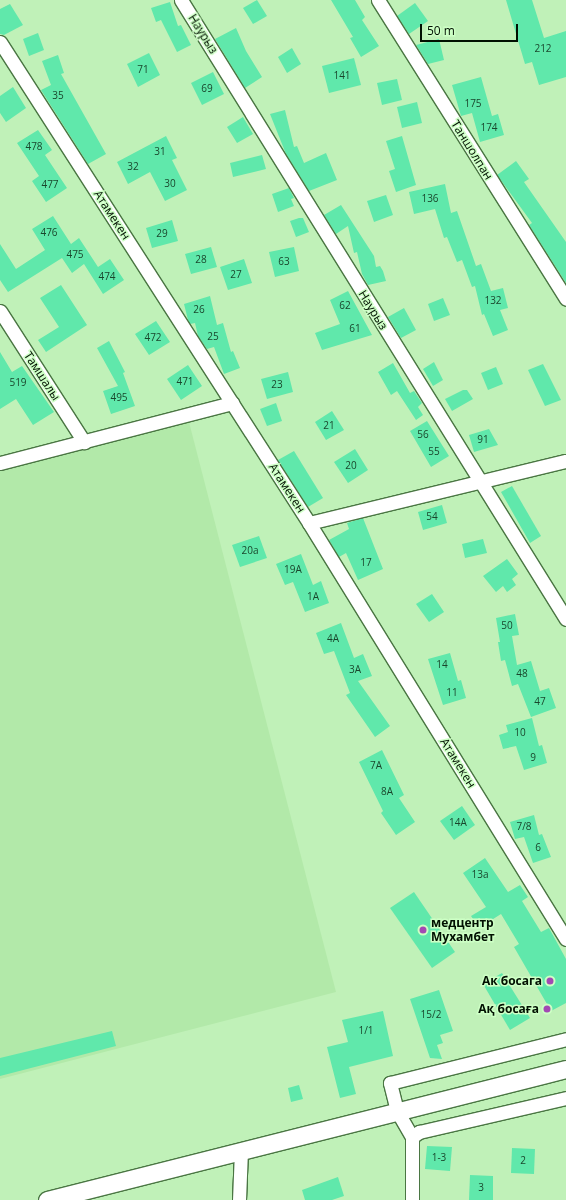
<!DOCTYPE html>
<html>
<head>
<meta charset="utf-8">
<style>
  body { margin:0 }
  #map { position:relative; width:566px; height:1200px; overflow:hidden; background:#c0f1b8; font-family:"Open Sans",sans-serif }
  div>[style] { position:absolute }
  .built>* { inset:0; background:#b2e9a9 }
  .building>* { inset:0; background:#60e8ab }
  .roads { filter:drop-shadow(1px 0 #4a7643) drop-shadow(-1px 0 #4a7643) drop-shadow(0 1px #4a7643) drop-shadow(0 -1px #4a7643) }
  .minor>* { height:13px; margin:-6.5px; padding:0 6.5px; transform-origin:6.5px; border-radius:6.5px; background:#fff }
  .major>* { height:17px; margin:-8.5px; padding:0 8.5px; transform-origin:8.5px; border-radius:8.5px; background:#fff }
  .dots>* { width:11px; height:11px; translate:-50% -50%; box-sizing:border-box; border:2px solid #cdffc5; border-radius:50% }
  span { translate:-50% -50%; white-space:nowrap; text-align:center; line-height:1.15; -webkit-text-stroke:3px #cdffc5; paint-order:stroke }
  .number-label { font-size:10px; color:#19462c }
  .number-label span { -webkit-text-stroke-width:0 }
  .street-label { font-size:12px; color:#011001 }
  .poi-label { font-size:12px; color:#011001; font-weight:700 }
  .left { translate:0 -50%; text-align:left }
  .right { translate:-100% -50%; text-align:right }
  .scale { position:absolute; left:420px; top:24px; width:98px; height:18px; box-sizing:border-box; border:2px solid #011001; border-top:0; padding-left:5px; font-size:12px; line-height:14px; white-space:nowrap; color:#011001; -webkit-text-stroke:3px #cdffc5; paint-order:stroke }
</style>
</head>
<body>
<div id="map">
  <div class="built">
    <i style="clip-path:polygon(189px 422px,336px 992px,0 1079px,0 470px)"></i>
  </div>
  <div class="building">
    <i style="clip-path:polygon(257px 0,267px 16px,253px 24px,243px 8px)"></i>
    <i style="clip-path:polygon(331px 0,355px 0,365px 17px,362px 20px,379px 46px,361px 57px,350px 38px,353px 37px)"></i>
    <i style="clip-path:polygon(506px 0,532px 0,544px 38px,566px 31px,566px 77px,539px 85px,532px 62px,525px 64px)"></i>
    <i style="clip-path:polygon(170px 2px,178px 26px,181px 25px,191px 45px,177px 52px,161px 20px,156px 22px,151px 8px)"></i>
    <i style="clip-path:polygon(415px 3px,428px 21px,409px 34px,397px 16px)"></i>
    <i style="clip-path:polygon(10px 4px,23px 25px,4px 35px,0 34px,0 9px)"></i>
    <i style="clip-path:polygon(236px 28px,246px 51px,262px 77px,245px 88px,215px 39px)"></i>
    <i style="clip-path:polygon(38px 33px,44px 50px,29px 56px,23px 39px)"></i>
    <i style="clip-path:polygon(439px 39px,444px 60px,428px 64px,416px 45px)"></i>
    <i style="clip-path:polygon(292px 48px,301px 64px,287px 73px,278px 57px)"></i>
    <i style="clip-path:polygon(149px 53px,160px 75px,138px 87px,127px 64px)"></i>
    <i style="clip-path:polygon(58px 55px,64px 73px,61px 74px,106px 154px,88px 164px,41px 90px,51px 85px,42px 61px)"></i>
    <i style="clip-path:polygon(354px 58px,361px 85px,329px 93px,322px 66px)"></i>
    <i style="clip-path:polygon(213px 72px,224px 94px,202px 105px,191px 83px)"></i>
    <i style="clip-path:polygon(481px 77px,492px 116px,498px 114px,504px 135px,480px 142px,472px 113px,461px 116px,452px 85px)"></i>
    <i style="clip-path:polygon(397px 79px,402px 100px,382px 105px,377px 83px)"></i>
    <i style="clip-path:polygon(13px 87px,26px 108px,6px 122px,0 113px,0 96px)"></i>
    <i style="clip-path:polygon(417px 102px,422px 123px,402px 128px,397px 107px)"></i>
    <i style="clip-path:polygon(285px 110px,294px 147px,297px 146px,304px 163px,326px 153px,337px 180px,309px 191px,286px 154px,270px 114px)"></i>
    <i style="clip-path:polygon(243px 117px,253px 134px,237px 143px,227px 127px)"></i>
    <i style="clip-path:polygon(38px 130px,52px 150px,45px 155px,67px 188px,46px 202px,32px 181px,39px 176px,17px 143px)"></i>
    <i style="clip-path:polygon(166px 136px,177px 158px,172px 160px,187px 190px,165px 201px,150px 172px,128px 184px,117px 162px)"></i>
    <i style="clip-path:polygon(402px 136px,416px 185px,396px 192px,389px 171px,395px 169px,386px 141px)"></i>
    <i style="clip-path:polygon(262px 155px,266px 169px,233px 177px,230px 163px)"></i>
    <i style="clip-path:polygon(516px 161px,529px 179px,524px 182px,566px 242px,566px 283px,529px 225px,532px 223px,497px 175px)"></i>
    <i style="clip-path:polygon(445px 184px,451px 213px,457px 211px,476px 266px,481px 264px,491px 291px,503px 288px,508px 308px,500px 310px,508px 330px,493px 336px,484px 314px,482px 315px,475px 286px,472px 287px,462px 260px,457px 262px,447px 237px,444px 238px,435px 209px,414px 214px,409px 192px)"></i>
    <i style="clip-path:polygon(289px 188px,294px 198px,291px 199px,294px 206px,278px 212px,272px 194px)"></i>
    <i style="clip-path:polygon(386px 195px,393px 215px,374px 222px,367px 201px)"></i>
    <i style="clip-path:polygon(341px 205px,374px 256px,376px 267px,380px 266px,383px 271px,386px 281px,368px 285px,362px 274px,357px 252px,354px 253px,348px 226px,336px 234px,324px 215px)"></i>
    <i style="clip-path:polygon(53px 216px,71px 244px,79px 238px,98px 267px,110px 259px,124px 280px,103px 294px,84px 264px,72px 273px,62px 258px,8px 292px,0 280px,0 244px,16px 269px,45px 250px,32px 229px)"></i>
    <i style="clip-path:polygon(299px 218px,303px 218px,309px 232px,296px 237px,290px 221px)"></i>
    <i style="clip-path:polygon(172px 220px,178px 241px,152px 248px,146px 228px)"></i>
    <i style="clip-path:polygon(211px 247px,217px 267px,191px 274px,185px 254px)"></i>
    <i style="clip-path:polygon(294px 247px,299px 271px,275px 277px,269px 252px)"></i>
    <i style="clip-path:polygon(244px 259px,252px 283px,228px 290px,220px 267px)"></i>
    <i style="clip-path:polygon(61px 285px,87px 325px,46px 352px,38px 340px,59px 327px,40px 298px)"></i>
    <i style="clip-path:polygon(348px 291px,372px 335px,322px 350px,315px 333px,340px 324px,330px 300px)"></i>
    <i style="clip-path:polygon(210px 296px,217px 325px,223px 323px,231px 352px,233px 351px,240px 368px,224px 374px,214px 347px,207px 349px,198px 336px,195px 323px,190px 324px,188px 320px,184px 304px)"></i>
    <i style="clip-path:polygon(443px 298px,450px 315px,434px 321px,428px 304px)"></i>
    <i style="clip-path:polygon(404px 308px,416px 330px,401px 338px,388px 317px)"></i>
    <i style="clip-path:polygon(156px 321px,170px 342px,149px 355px,135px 334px)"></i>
    <i style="clip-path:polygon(109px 341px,125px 372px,123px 373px,135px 406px,111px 414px,103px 391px,118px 386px,97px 348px)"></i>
    <i style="clip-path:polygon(0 352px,12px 372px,22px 366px,54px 412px,33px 425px,16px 399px,0 409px)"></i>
    <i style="clip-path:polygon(434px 362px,443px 380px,433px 386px,423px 369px)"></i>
    <i style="clip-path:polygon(393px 363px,410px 393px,414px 391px,422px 403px,418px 407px,423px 415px,416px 420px,397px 391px,391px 395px,378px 372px)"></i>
    <i style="clip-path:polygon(543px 364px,561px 400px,545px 406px,528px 370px)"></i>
    <i style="clip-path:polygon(188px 365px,202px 386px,181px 400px,167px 379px)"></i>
    <i style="clip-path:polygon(496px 367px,503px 384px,488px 390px,481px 373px)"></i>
    <i style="clip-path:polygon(288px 372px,293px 392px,267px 399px,261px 379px)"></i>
    <i style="clip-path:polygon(463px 390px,467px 390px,473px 399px,452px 411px,445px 399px)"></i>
    <i style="clip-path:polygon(276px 403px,282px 421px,267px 426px,260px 409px)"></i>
    <i style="clip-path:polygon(332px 411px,344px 430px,326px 440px,315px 422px)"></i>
    <i style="clip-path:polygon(427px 421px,449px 456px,431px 467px,410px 431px)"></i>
    <i style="clip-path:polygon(489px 429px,498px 445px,474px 452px,469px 435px)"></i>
    <i style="clip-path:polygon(355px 449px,368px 470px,348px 483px,334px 462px)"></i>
    <i style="clip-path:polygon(294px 451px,323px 498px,308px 507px,278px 460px)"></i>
    <i style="clip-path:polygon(512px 486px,541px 536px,530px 543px,501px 492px)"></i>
    <i style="clip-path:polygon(442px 505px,447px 523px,423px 530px,418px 512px)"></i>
    <i style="clip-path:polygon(363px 518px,383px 569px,358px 580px,346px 553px,339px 557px,329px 540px,349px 529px,347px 523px)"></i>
    <i style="clip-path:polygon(259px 536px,267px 558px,240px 567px,232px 545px)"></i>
    <i style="clip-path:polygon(483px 539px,487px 553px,465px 558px,462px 544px)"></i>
    <i style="clip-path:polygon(301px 554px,313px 585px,321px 581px,329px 603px,305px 612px,293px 582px,285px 585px,276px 564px)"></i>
    <i style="clip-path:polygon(507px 559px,518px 574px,512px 579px,516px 585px,507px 592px,503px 586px,496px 592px,483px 576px)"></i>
    <i style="clip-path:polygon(432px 594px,444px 612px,429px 622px,416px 604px)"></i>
    <i style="clip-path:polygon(515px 614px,519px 635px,512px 636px,517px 665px,531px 661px,540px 691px,549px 688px,556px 708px,531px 717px,518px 684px,512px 686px,505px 660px,501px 661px,498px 642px,500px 642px,496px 618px)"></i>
    <i style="clip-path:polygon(341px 623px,354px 658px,363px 654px,372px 676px,358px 681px,390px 726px,375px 737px,346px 695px,350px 693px,334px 651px,324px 654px,316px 633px)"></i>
    <i style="clip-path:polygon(450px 653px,458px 681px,461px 680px,466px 698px,443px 705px,428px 659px)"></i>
    <i style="clip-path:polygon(532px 718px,539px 746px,542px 745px,547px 763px,524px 770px,516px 746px,503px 749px,499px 735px,508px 732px,506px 725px)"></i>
    <i style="clip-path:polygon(382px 750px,404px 795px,399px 798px,415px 822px,396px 835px,381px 813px,383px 811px,359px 762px)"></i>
    <i style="clip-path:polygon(462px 806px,475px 825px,454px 840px,440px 821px)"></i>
    <i style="clip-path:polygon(534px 815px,539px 835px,542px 834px,551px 857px,533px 863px,524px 837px,515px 839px,510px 822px)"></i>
    <i style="clip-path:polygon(485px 858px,508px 892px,520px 885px,528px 897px,522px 901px,541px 932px,549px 928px,566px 959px,566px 1003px,551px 1011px,514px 947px,519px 944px,501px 914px,479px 928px,471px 916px,486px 907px,463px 873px)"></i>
    <i style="clip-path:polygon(414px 892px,455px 952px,432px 968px,390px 908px)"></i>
    <i style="clip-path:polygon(502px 973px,530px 1018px,510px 1030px,483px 984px)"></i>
    <i style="clip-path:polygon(439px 990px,453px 1031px,440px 1035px,443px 1043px,437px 1045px,442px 1059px,430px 1058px,410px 999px)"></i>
    <i style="clip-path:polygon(383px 1011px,393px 1056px,349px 1067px,356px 1094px,340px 1098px,327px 1047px,348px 1042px,342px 1020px)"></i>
    <i style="clip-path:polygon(112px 1031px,116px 1046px,0 1076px,0 1058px)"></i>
    <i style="clip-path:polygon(299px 1085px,303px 1099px,291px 1102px,288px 1088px)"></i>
    <i style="clip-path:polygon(427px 1146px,452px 1147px,450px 1171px,425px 1169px)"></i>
    <i style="clip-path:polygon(512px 1148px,535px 1149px,534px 1174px,511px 1173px)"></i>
    <i style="clip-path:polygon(470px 1175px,493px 1176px,493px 1200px,469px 1200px)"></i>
    <i style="clip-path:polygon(338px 1177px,344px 1196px,332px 1200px,305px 1200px,302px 1190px)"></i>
  </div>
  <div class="roads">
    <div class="minor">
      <i style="left:181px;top:0;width:729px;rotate:58.12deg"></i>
      <i style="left:378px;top:0;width:353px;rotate:57.8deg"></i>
      <i style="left:0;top:42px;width:572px;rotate:57.28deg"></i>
      <i style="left:309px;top:523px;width:489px;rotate:58.3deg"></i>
      <i style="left:0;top:311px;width:156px;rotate:57.3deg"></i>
      <i style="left:0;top:463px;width:240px;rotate:-14.5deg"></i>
      <i style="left:309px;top:523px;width:264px;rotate:-13.6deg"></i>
      <i style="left:412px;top:1137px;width:9px;rotate:-36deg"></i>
      <i style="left:419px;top:1132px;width:151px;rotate:-13deg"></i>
      <i style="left:239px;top:1200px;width:50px;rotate:-87.7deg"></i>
      <i style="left:412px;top:1200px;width:63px;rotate:-90deg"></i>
      <i style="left:412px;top:1137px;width:30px;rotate:-120deg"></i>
      <i style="left:397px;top:1111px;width:29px;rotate:-104deg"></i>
      <i style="left:390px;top:1083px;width:181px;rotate:-14deg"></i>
    </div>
    <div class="major">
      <i style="left:47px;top:1200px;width:535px;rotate:-14.17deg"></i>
    </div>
  </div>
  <div class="dots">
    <i style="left:423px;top:930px;background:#a248b3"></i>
    <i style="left:550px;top:981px;background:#a248b3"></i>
    <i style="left:547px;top:1009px;background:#a248b3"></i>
  </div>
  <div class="number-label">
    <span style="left:543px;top:49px">212</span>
    <span style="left:143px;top:70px">71</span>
    <span style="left:342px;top:76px">141</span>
    <span style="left:207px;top:89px">69</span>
    <span style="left:58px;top:96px">35</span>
    <span style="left:473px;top:104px">175</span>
    <span style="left:489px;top:128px">174</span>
    <span style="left:34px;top:147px">478</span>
    <span style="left:160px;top:152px">31</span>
    <span style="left:133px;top:167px">32</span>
    <span style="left:170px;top:184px">30</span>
    <span style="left:50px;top:185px">477</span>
    <span style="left:430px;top:199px">136</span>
    <span style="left:49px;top:233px">476</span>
    <span style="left:162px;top:234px">29</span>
    <span style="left:75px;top:255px">475</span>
    <span style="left:201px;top:260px">28</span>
    <span style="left:284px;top:262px">63</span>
    <span style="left:236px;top:275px">27</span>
    <span style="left:107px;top:277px">474</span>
    <span style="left:493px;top:301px">132</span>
    <span style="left:345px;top:306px">62</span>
    <span style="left:199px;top:310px">26</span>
    <span style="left:355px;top:329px">61</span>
    <span style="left:213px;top:337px">25</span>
    <span style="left:153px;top:338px">472</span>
    <span style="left:185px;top:382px">471</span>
    <span style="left:18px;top:383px">519</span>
    <span style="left:277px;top:385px">23</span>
    <span style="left:119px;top:398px">495</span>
    <span style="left:329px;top:426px">21</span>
    <span style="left:423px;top:435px">56</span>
    <span style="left:483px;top:440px">91</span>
    <span style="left:434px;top:452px">55</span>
    <span style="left:351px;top:466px">20</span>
    <span style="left:432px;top:517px">54</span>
    <span style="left:250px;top:551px">20а</span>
    <span style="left:366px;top:563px">17</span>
    <span style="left:293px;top:570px">19А</span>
    <span style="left:313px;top:597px">1А</span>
    <span style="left:507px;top:626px">50</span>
    <span style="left:333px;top:639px">4А</span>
    <span style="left:442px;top:665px">14</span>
    <span style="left:355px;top:670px">3А</span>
    <span style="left:522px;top:674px">48</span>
    <span style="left:452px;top:693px">11</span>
    <span style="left:540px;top:702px">47</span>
    <span style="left:520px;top:733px">10</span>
    <span style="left:533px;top:758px">9</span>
    <span style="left:376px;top:766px">7А</span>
    <span style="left:387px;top:792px">8А</span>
    <span style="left:458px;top:823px">14А</span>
    <span style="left:524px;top:827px">7/8</span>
    <span style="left:538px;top:848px">6</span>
    <span style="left:480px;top:875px">13а</span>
    <span style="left:431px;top:1015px">15/2</span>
    <span style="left:366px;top:1031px">1/1</span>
    <span style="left:439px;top:1158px">1-3</span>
    <span style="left:523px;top:1161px">2</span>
    <span style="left:481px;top:1188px">3</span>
  </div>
  <div class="street-label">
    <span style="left:203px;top:34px;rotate:58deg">Наурыз</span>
    <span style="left:472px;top:150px;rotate:58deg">Таншолпан</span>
    <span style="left:112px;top:215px;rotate:57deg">Атамекен</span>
    <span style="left:373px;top:310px;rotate:58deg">Наурыз</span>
    <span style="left:42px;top:376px;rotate:57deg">Тамшалы</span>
    <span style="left:287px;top:488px;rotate:57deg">Атамекен</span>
    <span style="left:458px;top:763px;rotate:58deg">Атамекен</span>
  </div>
  <div class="poi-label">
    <span class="left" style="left:431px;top:930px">медцентр<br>Мухамбет</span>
    <span class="right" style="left:542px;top:981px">Ак босага</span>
    <span class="right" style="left:539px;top:1009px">Ақ босаға</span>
  </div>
  <div class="scale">50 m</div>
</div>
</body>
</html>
